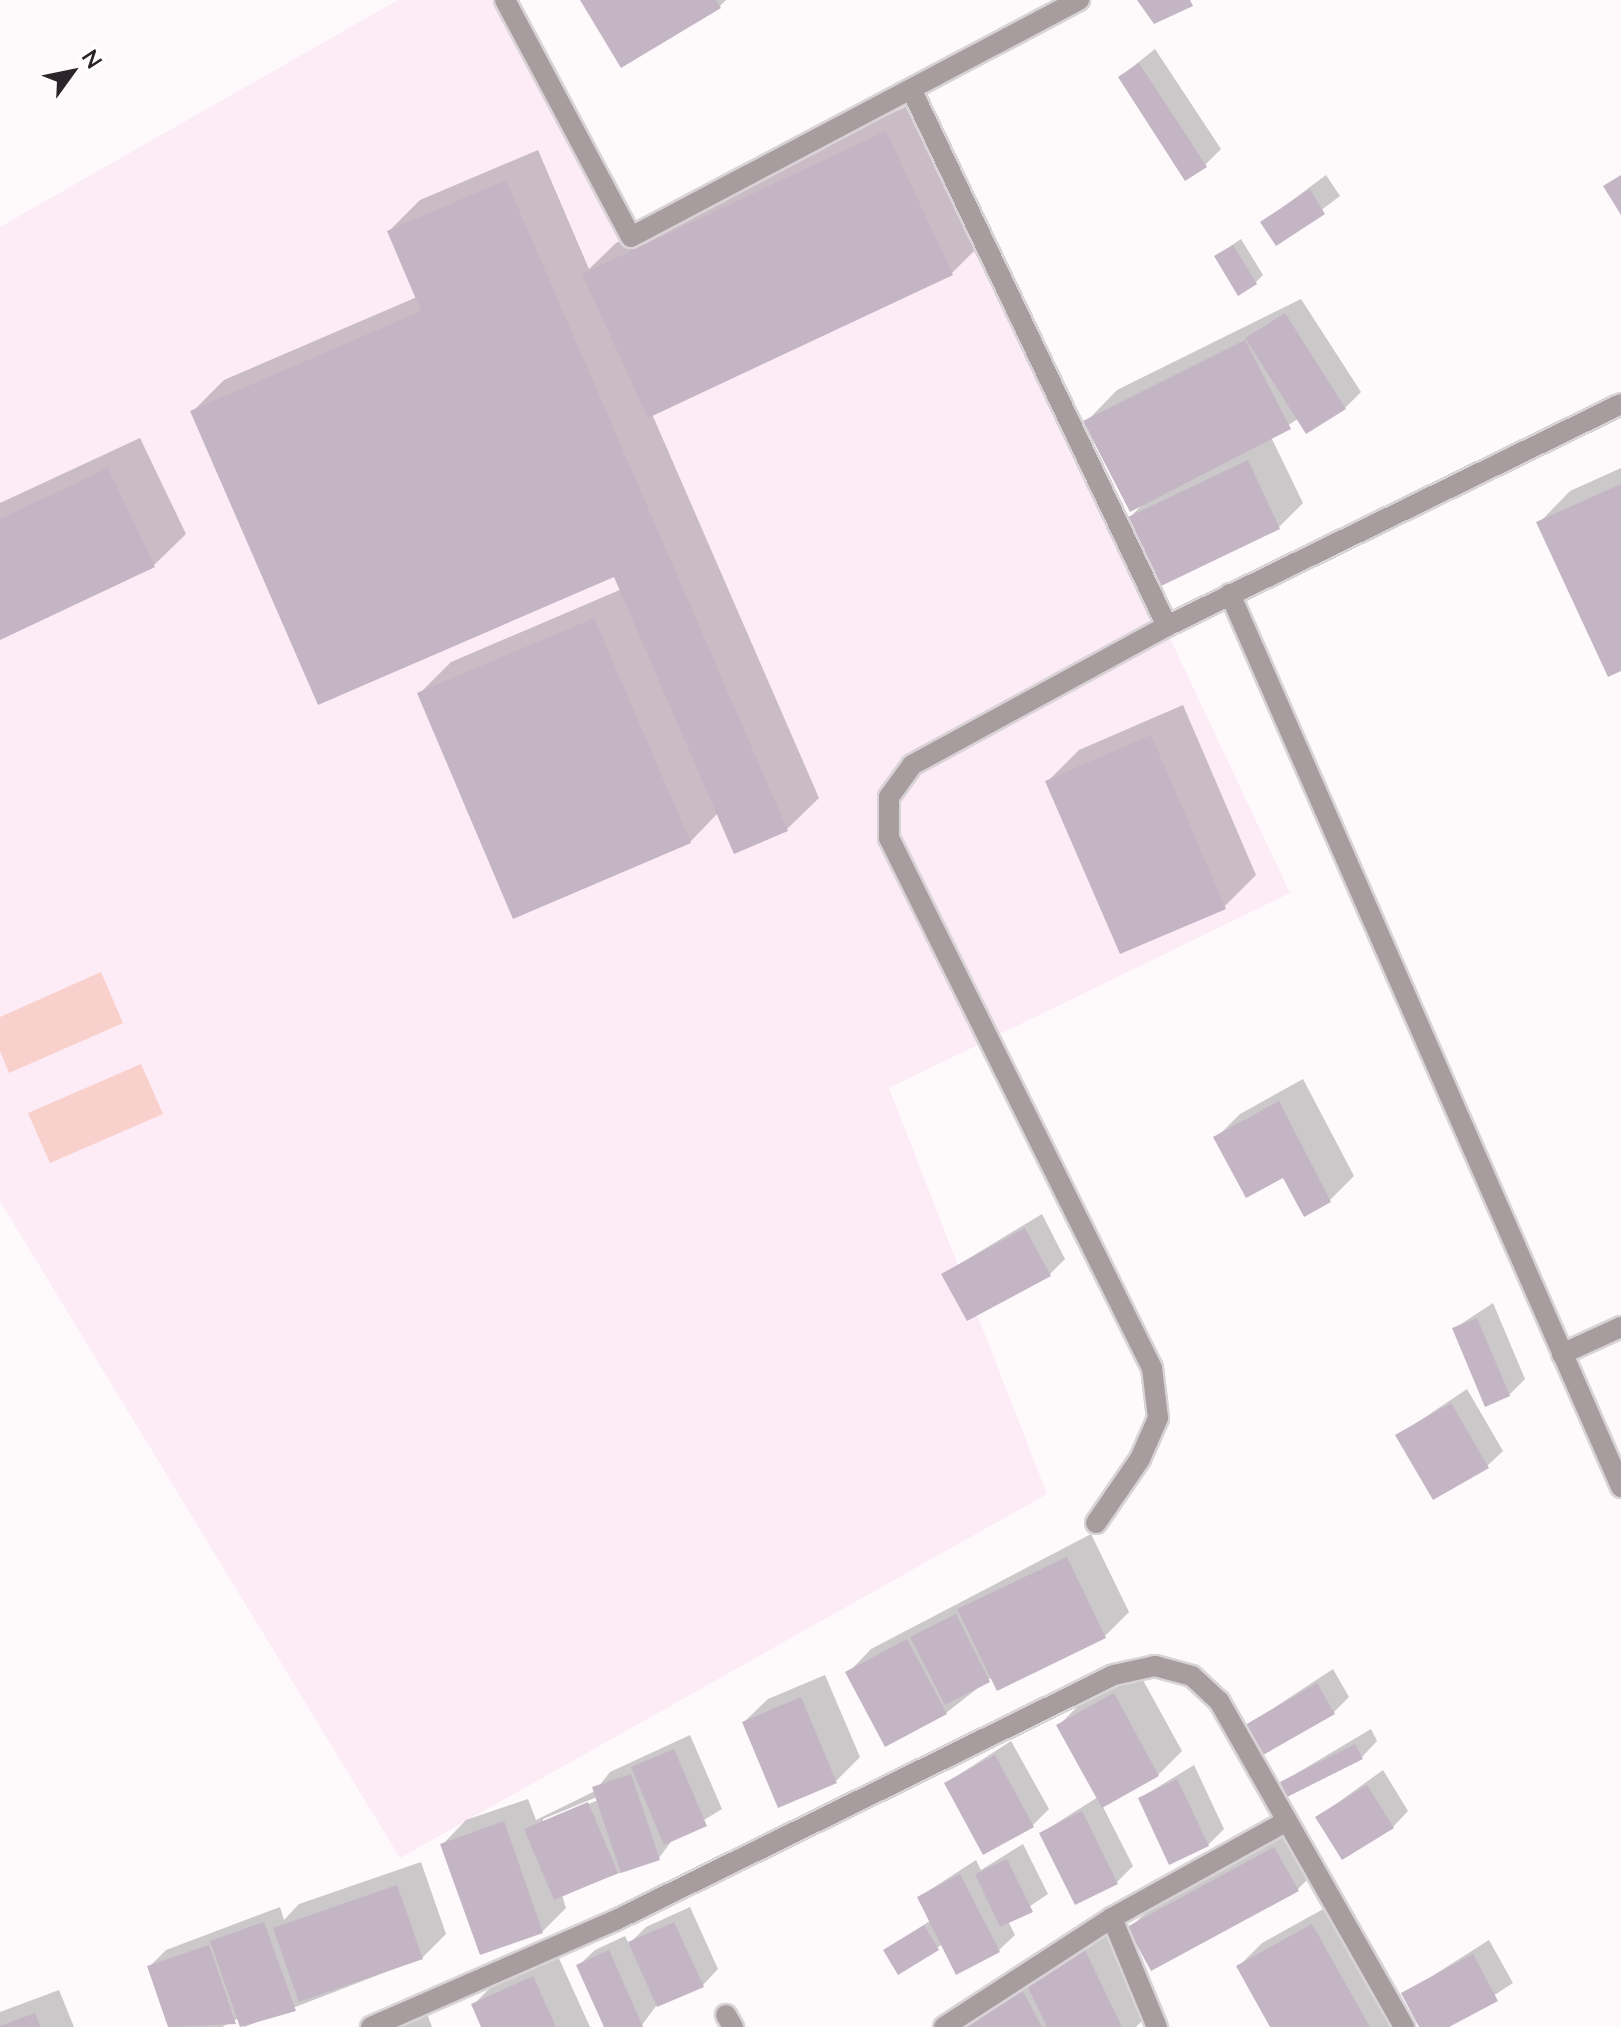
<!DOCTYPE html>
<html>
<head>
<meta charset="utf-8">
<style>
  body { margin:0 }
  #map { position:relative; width:1621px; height:2027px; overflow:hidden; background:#fefafc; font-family:Lato,sans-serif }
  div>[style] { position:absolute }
  .built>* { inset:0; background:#fdebf5 }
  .green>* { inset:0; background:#f9d1cc }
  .shadow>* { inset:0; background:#0003 }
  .building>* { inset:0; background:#c4b5c5 }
  .roads { filter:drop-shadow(2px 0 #d8d3d6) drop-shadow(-2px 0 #d8d3d6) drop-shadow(0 2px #d8d3d6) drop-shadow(0 -2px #d8d3d6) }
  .minor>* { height:20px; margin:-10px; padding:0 10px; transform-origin:10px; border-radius:10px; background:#a79d9f }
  span { translate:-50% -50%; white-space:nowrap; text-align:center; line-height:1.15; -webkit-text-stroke:6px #fff; paint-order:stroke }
  .north { position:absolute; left:32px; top:32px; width:80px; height:80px; -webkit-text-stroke:6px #fff; paint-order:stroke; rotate:57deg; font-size:22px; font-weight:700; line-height:32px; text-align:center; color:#2c2428 }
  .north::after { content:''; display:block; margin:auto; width:28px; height:36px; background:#2c2428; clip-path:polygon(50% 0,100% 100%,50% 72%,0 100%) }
</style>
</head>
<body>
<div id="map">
  <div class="built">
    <i style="clip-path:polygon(398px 0,505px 0,632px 237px,912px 91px,1290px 893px,889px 1088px,1047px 1494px,400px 1858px,0 1201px,0 227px)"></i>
  </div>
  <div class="green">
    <i style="clip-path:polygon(101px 972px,123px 1023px,9px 1073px,0 1051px,0 1017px)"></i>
    <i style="clip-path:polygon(141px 1064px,163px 1114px,50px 1163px,28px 1113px)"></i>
  </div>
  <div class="shadow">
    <i style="clip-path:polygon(582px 0,726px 0,719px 7px)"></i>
    <i style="clip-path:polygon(1155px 49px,1221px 149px,1205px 165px,1120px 77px)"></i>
    <i style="clip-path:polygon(918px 101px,983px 242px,952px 273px,652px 414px,819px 798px,787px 829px,718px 813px,690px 842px,419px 694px,451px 662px,622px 589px,615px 575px,193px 411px,224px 380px,417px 297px,389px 231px,420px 200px,538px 150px,589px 269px,616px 243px)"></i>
    <i style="clip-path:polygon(1326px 175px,1340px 196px,1276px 244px,1263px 222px)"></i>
    <i style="clip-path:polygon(1241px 239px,1263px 275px,1256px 282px,1216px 256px)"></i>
    <i style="clip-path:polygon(1301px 299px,1361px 392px,1345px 408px,1299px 418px,1271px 437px,1303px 503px,1279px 527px,1128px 519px,1143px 504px,1086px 422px,1117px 390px)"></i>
    <i style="clip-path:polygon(140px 438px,186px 534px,154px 565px,0 638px,0 503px)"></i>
    <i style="clip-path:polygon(1621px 468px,1621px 669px,1539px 523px,1570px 491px)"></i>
    <i style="clip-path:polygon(1183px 705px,1256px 875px,1224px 907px,1048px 781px,1079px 750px)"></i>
    <i style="clip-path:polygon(1303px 1079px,1354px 1176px,1330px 1200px,1216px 1138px,1240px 1114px)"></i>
    <i style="clip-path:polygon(1042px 1214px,1065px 1259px,1050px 1274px,943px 1274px)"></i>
    <i style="clip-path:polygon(1493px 1303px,1525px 1379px,1509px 1395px,1455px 1328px)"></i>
    <i style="clip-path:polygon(1467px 1389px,1503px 1451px,1487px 1466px,1397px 1436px)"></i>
    <i style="clip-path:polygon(1091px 1534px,1129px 1612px,1105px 1636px,998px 1688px,992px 1677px,946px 1713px,848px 1673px,871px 1649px)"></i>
    <i style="clip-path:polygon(1333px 1669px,1349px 1697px,1333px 1713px,1248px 1725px)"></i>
    <i style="clip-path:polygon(1138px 1671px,1182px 1751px,1158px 1775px,1102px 1805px,1133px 1866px,1117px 1882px,1041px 1833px,1098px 1797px,1059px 1725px,1083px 1701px)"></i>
    <i style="clip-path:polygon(825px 1675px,860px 1757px,836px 1781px,744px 1722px,768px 1699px)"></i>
    <i style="clip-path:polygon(1371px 1729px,1377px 1741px,1362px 1757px,1282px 1782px)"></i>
    <i style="clip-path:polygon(evenodd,690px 1735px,722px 1809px,673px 1839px,659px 1858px,562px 1895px,566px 1908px,542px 1932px,443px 1844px,466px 1820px,528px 1799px,536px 1820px,595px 1791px,610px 1772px,690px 1735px,597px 1797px,598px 1800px,543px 1823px,543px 1819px,597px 1797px)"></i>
    <i style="clip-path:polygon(1011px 1741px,1049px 1809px,1033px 1825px,946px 1783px)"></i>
    <i style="clip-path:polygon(1194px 1765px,1224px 1829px,1208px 1845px,1140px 1798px)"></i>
    <i style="clip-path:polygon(1383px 1770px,1408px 1811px,1393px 1827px,1318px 1817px)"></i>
    <i style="clip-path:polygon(1299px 1825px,1321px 1866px,1297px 1890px,1130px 1928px,1154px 1904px)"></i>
    <i style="clip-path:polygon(1023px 1844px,1048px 1894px,1008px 1921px,1015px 1935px,999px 1950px,943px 1944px,898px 1972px,885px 1951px,931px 1920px,919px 1897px,976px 1860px,981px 1870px)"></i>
    <i style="clip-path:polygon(421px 1862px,446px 1934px,422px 1958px,244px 2027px,239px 2018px,222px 2027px,170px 2027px,150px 1966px,166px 1950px,280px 1907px,284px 1920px,299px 1904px)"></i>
    <i style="clip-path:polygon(1336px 1902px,1407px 2027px,1272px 2027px,1238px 1967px,1262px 1943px)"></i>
    <i style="clip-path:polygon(690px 1907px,718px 1969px,703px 1985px,656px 2006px,642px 2025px,606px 2027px,579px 1965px,595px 1950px,625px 1936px,629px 1944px,646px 1927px)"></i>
    <i style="clip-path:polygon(1108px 1925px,1150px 2013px,1136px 2027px,953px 2027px)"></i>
    <i style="clip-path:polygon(1489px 1940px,1513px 1983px,1445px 2027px,1422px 2027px,1404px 1994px)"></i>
    <i style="clip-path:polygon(557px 1954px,590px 2027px,483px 2027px,473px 2005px,497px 1981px)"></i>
    <i style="clip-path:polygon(59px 1990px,74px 2027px,0 2027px,0 2012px)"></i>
    <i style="clip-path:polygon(424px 2005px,432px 2027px,368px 2027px)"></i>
  </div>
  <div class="building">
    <i style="clip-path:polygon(580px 0,716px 0,721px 8px,621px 68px)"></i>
    <i style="clip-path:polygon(1137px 0,1190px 0,1193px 6px,1154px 24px)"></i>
    <i style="clip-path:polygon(1139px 63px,1207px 167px,1185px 181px,1118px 77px)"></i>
    <i style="clip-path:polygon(886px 131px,953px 275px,648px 418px,582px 274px)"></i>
    <i style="clip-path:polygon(1621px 175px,1621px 215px,1603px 186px)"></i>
    <i style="clip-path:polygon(506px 180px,788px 831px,734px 854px,614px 577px,318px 705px,190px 411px,421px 311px,387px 231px)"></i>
    <i style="clip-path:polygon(1310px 189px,1325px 214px,1276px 246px,1260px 222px)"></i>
    <i style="clip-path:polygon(1233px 245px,1257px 284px,1238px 296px,1214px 256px)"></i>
    <i style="clip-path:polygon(1285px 313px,1346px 409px,1306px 434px,1245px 338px)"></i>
    <i style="clip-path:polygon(1245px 340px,1291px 429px,1130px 512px,1083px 421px)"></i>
    <i style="clip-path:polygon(1248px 460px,1280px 529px,1159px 587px,1126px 518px)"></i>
    <i style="clip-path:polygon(108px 468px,155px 567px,0 640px,0 519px)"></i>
    <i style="clip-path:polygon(1621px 484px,1621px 671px,1608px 677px,1536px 522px)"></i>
    <i style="clip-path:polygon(594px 618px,691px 843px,513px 919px,417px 693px)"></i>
    <i style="clip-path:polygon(1151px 735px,1226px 909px,1120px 954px,1045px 781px)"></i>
    <i style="clip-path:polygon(1279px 1101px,1331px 1202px,1304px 1217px,1283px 1178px,1246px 1198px,1213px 1137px)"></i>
    <i style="clip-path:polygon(1025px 1228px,1051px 1276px,967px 1321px,941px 1274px)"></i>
    <i style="clip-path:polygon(1477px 1318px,1510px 1396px,1485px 1407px,1452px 1328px)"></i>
    <i style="clip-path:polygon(1451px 1403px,1489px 1468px,1433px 1500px,1395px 1435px)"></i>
    <i style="clip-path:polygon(1067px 1557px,1106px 1638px,997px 1691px,957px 1609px)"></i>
    <i style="clip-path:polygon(956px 1614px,990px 1682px,945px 1705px,910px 1637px)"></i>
    <i style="clip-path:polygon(907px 1639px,947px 1714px,885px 1747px,845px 1672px)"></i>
    <i style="clip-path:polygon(1317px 1683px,1335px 1714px,1263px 1755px,1245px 1725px)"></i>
    <i style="clip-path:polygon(1114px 1693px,1159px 1776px,1102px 1808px,1056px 1725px)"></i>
    <i style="clip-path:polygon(801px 1697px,837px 1783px,778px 1808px,742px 1722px)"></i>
    <i style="clip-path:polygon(1355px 1744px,1363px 1759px,1287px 1797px,1280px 1782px)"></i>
    <i style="clip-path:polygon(674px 1749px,707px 1826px,664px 1845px,631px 1767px)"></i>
    <i style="clip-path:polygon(995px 1755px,1034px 1827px,983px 1855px,944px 1783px)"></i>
    <i style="clip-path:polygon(631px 1774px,660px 1860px,621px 1873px,592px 1787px)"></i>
    <i style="clip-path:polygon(1177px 1779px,1209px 1846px,1169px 1865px,1138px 1798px)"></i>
    <i style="clip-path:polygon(1367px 1785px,1394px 1828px,1342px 1860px,1315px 1817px)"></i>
    <i style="clip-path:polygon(588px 1802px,618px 1873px,554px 1900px,524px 1829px)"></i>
    <i style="clip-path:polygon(1082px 1811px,1118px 1884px,1075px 1905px,1039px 1833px)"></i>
    <i style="clip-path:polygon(504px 1821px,543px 1933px,480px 1955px,440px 1844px)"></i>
    <i style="clip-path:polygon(1274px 1847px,1299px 1891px,1151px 1971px,1127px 1927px)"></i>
    <i style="clip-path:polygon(1007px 1859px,1033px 1912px,1000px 1927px,975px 1874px)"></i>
    <i style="clip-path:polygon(960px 1874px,1000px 1952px,956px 1975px,917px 1897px)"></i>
    <i style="clip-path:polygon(397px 1885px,423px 1959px,299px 2002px,273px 1928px)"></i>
    <i style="clip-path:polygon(264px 1922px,296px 2011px,240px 2027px,210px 1941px)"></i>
    <i style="clip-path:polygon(674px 1922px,704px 1987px,657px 2007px,628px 1942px)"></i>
    <i style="clip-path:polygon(1312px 1924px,1370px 2027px,1270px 2027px,1236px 1966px)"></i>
    <i style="clip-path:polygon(924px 1925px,939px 1950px,898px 1975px,883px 1950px)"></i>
    <i style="clip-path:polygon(209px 1945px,236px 2024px,168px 2027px,147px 1966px)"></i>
    <i style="clip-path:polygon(1084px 1948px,1122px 2027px,1047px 2027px,1023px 1977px)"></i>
    <i style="clip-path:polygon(609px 1950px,643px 2027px,604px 2027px,576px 1965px)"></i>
    <i style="clip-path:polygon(1473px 1954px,1498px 2001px,1449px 2027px,1419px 2027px,1401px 1993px)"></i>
    <i style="clip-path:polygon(533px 1976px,556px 2027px,481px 2027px,471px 2004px)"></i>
    <i style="clip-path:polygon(1020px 1986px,1042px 2027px,951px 2027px)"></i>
    <i style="clip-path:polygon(35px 2013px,41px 2027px,0 2027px,0 2026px)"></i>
  </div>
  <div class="roads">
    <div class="minor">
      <i style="left:505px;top:0;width:268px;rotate:62deg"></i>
      <i style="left:631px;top:237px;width:507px;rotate:-27.88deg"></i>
      <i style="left:912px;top:91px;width:593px;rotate:64.52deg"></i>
      <i style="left:1230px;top:594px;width:975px;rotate:66.35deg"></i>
      <i style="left:1562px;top:1354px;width:65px;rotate:-24.6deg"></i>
      <i style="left:1096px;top:1523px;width:78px;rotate:-55.5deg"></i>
      <i style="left:1140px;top:1459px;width:45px;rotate:-66.3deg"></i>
      <i style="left:1158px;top:1418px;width:50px;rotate:-96.8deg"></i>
      <i style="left:1152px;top:1368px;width:592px;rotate:-116.39deg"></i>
      <i style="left:889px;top:838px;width:41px;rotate:-90deg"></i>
      <i style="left:889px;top:797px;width:39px;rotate:-54deg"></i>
      <i style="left:912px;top:765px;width:290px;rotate:-28.6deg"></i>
      <i style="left:1167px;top:626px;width:505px;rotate:-26.06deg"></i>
      <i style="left:1112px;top:1918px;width:118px;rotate:67.6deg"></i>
      <i style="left:726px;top:2015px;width:14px;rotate:60deg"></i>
      <i style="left:371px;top:2027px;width:267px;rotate:-23.6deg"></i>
      <i style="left:616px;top:1920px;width:555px;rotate:-26.2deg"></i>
      <i style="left:1114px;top:1675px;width:42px;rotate:-12.4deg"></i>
      <i style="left:1155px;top:1666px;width:38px;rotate:15deg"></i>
      <i style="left:1192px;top:1676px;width:37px;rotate:43deg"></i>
      <i style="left:1219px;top:1701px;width:375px;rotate:60.4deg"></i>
      <i style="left:944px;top:2027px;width:200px;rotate:-33deg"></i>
      <i style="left:1112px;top:1918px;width:200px;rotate:-29deg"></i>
    </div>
  </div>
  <div class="north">N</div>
</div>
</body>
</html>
